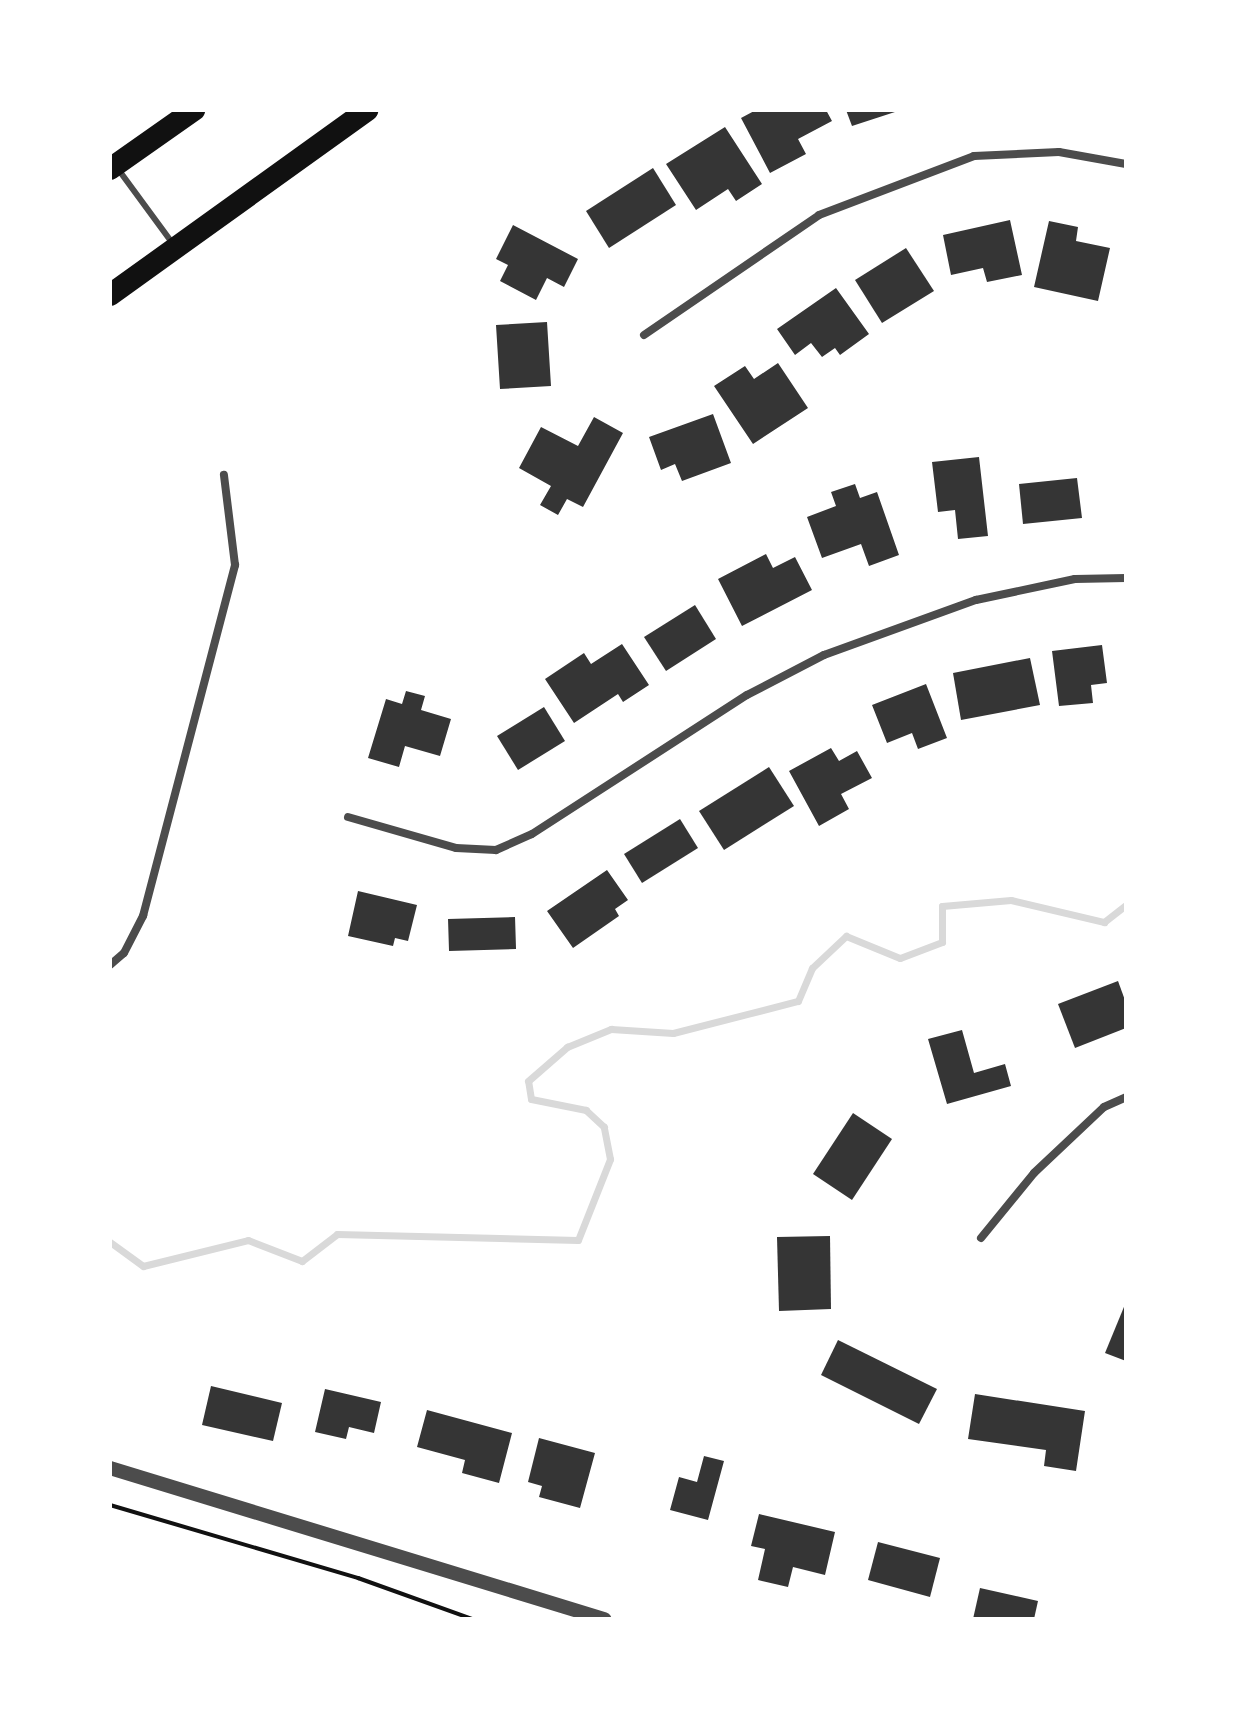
<!DOCTYPE html>
<html>
<head>
<meta charset="utf-8">
<style>
  body { margin:0 }
  #map { position:relative; width:1236px; height:1729px; overflow:hidden; background:#fff; font-family:"Alegreya Sans",sans-serif }
  div>[style] { position:absolute }
  .stream>* { height:7px; margin:-3.5px; padding:0 3.5px; transform-origin:3.5px; border-radius:3.5px; background:#d9d9d9 }
  .building>* { inset:0; background:#353535 }
  .path>* { height:4px; margin:-2px; padding:0 2px; transform-origin:2px; border-radius:2px; background:#111 }
  .service>* { height:6px; margin:-3px; padding:0 3px; transform-origin:3px; border-radius:3px; background:#4c4c4c }
  .minor>* { height:8px; margin:-4px; padding:0 4px; transform-origin:4px; border-radius:4px; background:#4c4c4c }
  .tertiary>* { height:14px; margin:-7px; padding:0 7px; transform-origin:7px; border-radius:7px; background:#4c4c4c }
  .motorway>* { height:22px; margin:-11px; padding:0 11px; transform-origin:11px; border-radius:11px; background:#111 }
  span { translate:-50% -50%; white-space:nowrap; text-align:center; line-height:1.15; -webkit-text-stroke:6px #fff; paint-order:stroke }
  .frame { position:absolute; inset:0; border:112px solid #fff; pointer-events:none }
</style>
</head>
<body>
<div id="map">
  <div class="stream">
    <i style="left:110px;top:1242px;width:41px;rotate:36deg"></i>
    <i style="left:143px;top:1266px;width:108px;rotate:-13.9deg"></i>
    <i style="left:248px;top:1240px;width:58px;rotate:21.3deg"></i>
    <i style="left:302px;top:1261px;width:44px;rotate:-37.6deg"></i>
    <i style="left:337px;top:1234px;width:241px;rotate:1.4deg"></i>
    <i style="left:578px;top:1240px;width:87px;rotate:-68.4deg"></i>
    <i style="left:610px;top:1159px;width:33px;rotate:-101deg"></i>
    <i style="left:604px;top:1127px;width:25px;rotate:-137deg"></i>
    <i style="left:586px;top:1110px;width:56px;rotate:-168.7deg"></i>
    <i style="left:531px;top:1099px;width:18px;rotate:-99deg"></i>
    <i style="left:528px;top:1081px;width:52px;rotate:-41.1deg"></i>
    <i style="left:567px;top:1047px;width:48px;rotate:-22.2deg"></i>
    <i style="left:611px;top:1029px;width:62px;rotate:3.7deg"></i>
    <i style="left:673px;top:1033px;width:129px;rotate:-14.4deg"></i>
    <i style="left:798px;top:1001px;width:36px;rotate:-67deg"></i>
    <i style="left:812px;top:968px;width:47px;rotate:-43.3deg"></i>
    <i style="left:846px;top:936px;width:58px;rotate:22.2deg"></i>
    <i style="left:900px;top:958px;width:45px;rotate:-20.9deg"></i>
    <i style="left:942px;top:942px;width:36px;rotate:-90deg"></i>
    <i style="left:942px;top:906px;width:69px;rotate:-5deg"></i>
    <i style="left:1011px;top:900px;width:96px;rotate:13.3deg"></i>
    <i style="left:1104px;top:922px;width:28px;rotate:-38deg"></i>
  </div>
  <div class="building">
    <i style="clip-path:polygon(756px 110px,826px 110px,832px 121px,798px 139px,806px 154px,770px 173px,741px 118px)"></i>
    <i style="clip-path:polygon(846px 110px,898px 110px,898px 111px,852px 126px)"></i>
    <i style="clip-path:polygon(725px 127px,762px 184px,736px 201px,728px 189px,696px 210px,666px 164px)"></i>
    <i style="clip-path:polygon(653px 168px,676px 205px,609px 248px,586px 211px)"></i>
    <i style="clip-path:polygon(1010px 220px,1022px 275px,987px 282px,983px 268px,951px 275px,943px 235px)"></i>
    <i style="clip-path:polygon(1049px 221px,1078px 227px,1076px 241px,1110px 248px,1098px 301px,1034px 287px)"></i>
    <i style="clip-path:polygon(513px 225px,578px 259px,564px 287px,547px 278px,536px 300px,500px 281px,508px 265px,496px 259px)"></i>
    <i style="clip-path:polygon(906px 248px,934px 291px,882px 323px,855px 280px)"></i>
    <i style="clip-path:polygon(836px 288px,869px 334px,840px 355px,835px 348px,822px 357px,811px 343px,795px 355px,777px 329px)"></i>
    <i style="clip-path:polygon(547px 322px,551px 386px,500px 389px,496px 325px)"></i>
    <i style="clip-path:polygon(778px 363px,808px 408px,753px 444px,714px 386px,745px 366px,754px 379px)"></i>
    <i style="clip-path:polygon(713px 414px,731px 463px,682px 481px,675px 464px,661px 470px,649px 437px)"></i>
    <i style="clip-path:polygon(594px 417px,623px 433px,583px 507px,567px 499px,558px 515px,540px 505px,551px 486px,519px 468px,541px 427px,578px 446px)"></i>
    <i style="clip-path:polygon(979px 457px,988px 536px,958px 539px,955px 510px,938px 512px,932px 462px)"></i>
    <i style="clip-path:polygon(1077px 478px,1082px 518px,1023px 524px,1019px 484px)"></i>
    <i style="clip-path:polygon(855px 484px,860px 498px,877px 492px,899px 555px,869px 566px,861px 544px,822px 558px,807px 517px,836px 506px,831px 492px)"></i>
    <i style="clip-path:polygon(766px 554px,773px 568px,795px 557px,812px 590px,742px 626px,718px 579px)"></i>
    <i style="clip-path:polygon(695px 605px,716px 639px,666px 671px,644px 637px)"></i>
    <i style="clip-path:polygon(622px 644px,649px 685px,623px 702px,618px 694px,574px 723px,545px 679px,584px 653px,591px 664px)"></i>
    <i style="clip-path:polygon(1102px 645px,1107px 683px,1091px 685px,1093px 703px,1059px 706px,1052px 651px)"></i>
    <i style="clip-path:polygon(1030px 658px,1040px 705px,961px 720px,953px 673px)"></i>
    <i style="clip-path:polygon(926px 684px,947px 738px,918px 749px,912px 733px,887px 743px,872px 705px)"></i>
    <i style="clip-path:polygon(406px 691px,425px 696px,421px 710px,451px 719px,440px 756px,405px 746px,399px 767px,368px 758px,386px 699px,402px 704px)"></i>
    <i style="clip-path:polygon(544px 707px,565px 741px,518px 770px,497px 736px)"></i>
    <i style="clip-path:polygon(831px 748px,839px 761px,857px 751px,872px 778px,841px 794px,849px 809px,819px 826px,789px 771px)"></i>
    <i style="clip-path:polygon(769px 767px,794px 806px,724px 850px,699px 811px)"></i>
    <i style="clip-path:polygon(680px 819px,698px 848px,642px 883px,624px 854px)"></i>
    <i style="clip-path:polygon(607px 870px,628px 900px,615px 909px,619px 916px,573px 948px,547px 911px)"></i>
    <i style="clip-path:polygon(358px 891px,417px 905px,408px 941px,395px 938px,393px 946px,348px 936px)"></i>
    <i style="clip-path:polygon(515px 917px,516px 949px,449px 951px,448px 919px)"></i>
    <i style="clip-path:polygon(1118px 981px,1126px 1003px,1126px 1028px,1075px 1048px,1058px 1004px)"></i>
    <i style="clip-path:polygon(962px 1030px,974px 1073px,1005px 1064px,1011px 1086px,947px 1104px,928px 1039px)"></i>
    <i style="clip-path:polygon(853px 1113px,892px 1139px,852px 1200px,813px 1174px)"></i>
    <i style="clip-path:polygon(830px 1236px,831px 1309px,779px 1311px,777px 1237px)"></i>
    <i style="clip-path:polygon(1126px 1302px,1126px 1361px,1105px 1353px)"></i>
    <i style="clip-path:polygon(838px 1340px,937px 1389px,919px 1424px,821px 1375px)"></i>
    <i style="clip-path:polygon(211px 1386px,282px 1403px,273px 1441px,202px 1425px)"></i>
    <i style="clip-path:polygon(325px 1389px,381px 1402px,374px 1433px,349px 1427px,346px 1439px,315px 1432px)"></i>
    <i style="clip-path:polygon(975px 1394px,1085px 1411px,1076px 1471px,1044px 1466px,1046px 1450px,968px 1439px)"></i>
    <i style="clip-path:polygon(427px 1410px,512px 1433px,499px 1483px,462px 1473px,465px 1460px,417px 1447px)"></i>
    <i style="clip-path:polygon(539px 1438px,595px 1453px,580px 1508px,539px 1497px,542px 1486px,528px 1482px)"></i>
    <i style="clip-path:polygon(704px 1456px,724px 1461px,708px 1520px,670px 1510px,679px 1477px,697px 1482px)"></i>
    <i style="clip-path:polygon(759px 1514px,835px 1532px,825px 1575px,793px 1567px,788px 1587px,758px 1580px,765px 1549px,751px 1546px)"></i>
    <i style="clip-path:polygon(878px 1542px,940px 1558px,930px 1597px,868px 1580px)"></i>
    <i style="clip-path:polygon(980px 1588px,1038px 1601px,1034px 1619px,973px 1619px)"></i>
  </div>
  <div class="path">
    <i style="left:110px;top:1505px;width:259px;rotate:16.4deg"></i>
    <i style="left:358px;top:1578px;width:121px;rotate:19.8deg"></i>
  </div>
  <div class="service">
    <i style="left:118px;top:169px;width:93px;rotate:53.7deg"></i>
  </div>
  <div class="minor">
    <i style="left:644px;top:335px;width:212px;rotate:-34.4deg"></i>
    <i style="left:819px;top:215px;width:166px;rotate:-20.8deg"></i>
    <i style="left:974px;top:156px;width:85px;rotate:-2.7deg"></i>
    <i style="left:1059px;top:152px;width:68px;rotate:10.2deg"></i>
    <i style="left:348px;top:817px;width:112px;rotate:16deg"></i>
    <i style="left:456px;top:848px;width:40px;rotate:2.9deg"></i>
    <i style="left:496px;top:850px;width:39px;rotate:-24deg"></i>
    <i style="left:532px;top:834px;width:256px;rotate:-32.9deg"></i>
    <i style="left:747px;top:695px;width:87px;rotate:-27.5deg"></i>
    <i style="left:824px;top:655px;width:162px;rotate:-19.9deg"></i>
    <i style="left:976px;top:600px;width:101px;rotate:-12deg"></i>
    <i style="left:1075px;top:579px;width:51px;rotate:-1.1deg"></i>
    <i style="left:110px;top:965px;width:18px;rotate:-41deg"></i>
    <i style="left:124px;top:953px;width:42px;rotate:-62.8deg"></i>
    <i style="left:143px;top:916px;width:363px;rotate:-75.3deg"></i>
    <i style="left:235px;top:565px;width:91px;rotate:-97deg"></i>
    <i style="left:981px;top:1238px;width:84px;rotate:-50.8deg"></i>
    <i style="left:1034px;top:1173px;width:96px;rotate:-43.3deg"></i>
    <i style="left:1104px;top:1107px;width:24px;rotate:-24deg"></i>
  </div>
  <div class="tertiary">
    <i style="left:110px;top:1468px;width:517px;rotate:17deg"></i>
  </div>
  <div class="motorway">
    <i style="left:110px;top:169px;width:103px;rotate:-35.1deg"></i>
    <i style="left:110px;top:295px;width:317px;rotate:-35.7deg"></i>
  </div>
  <div class="frame"></div>
</div>
</body>
</html>
